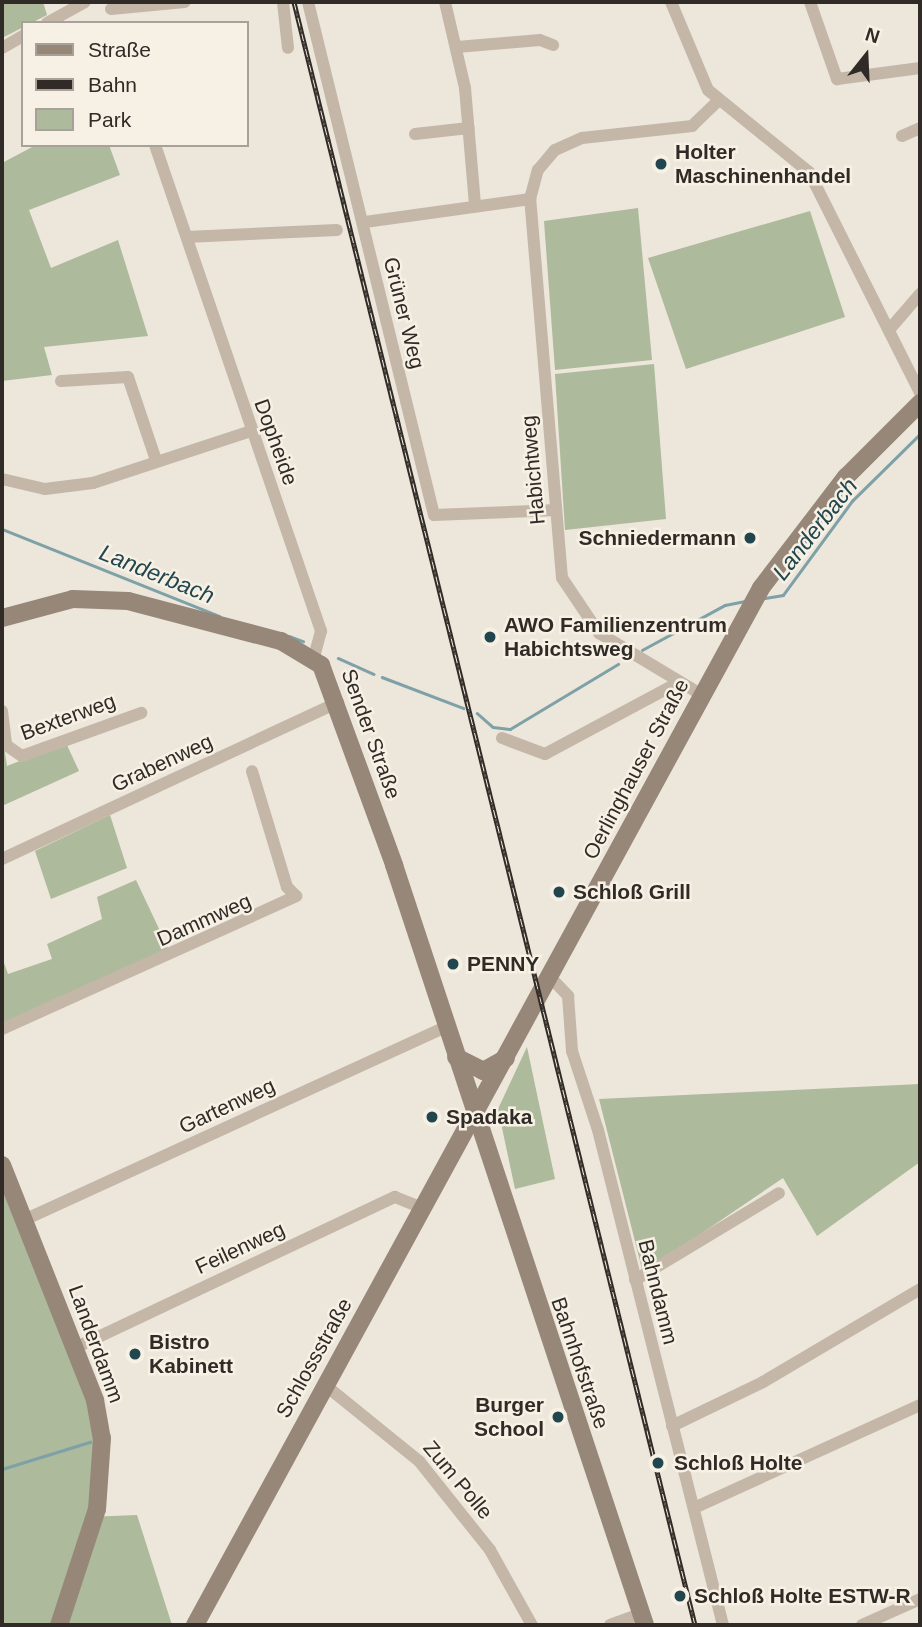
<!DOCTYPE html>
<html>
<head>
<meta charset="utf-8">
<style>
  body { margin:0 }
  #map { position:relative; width:922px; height:1627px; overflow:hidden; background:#ede6da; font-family:Helvetica,sans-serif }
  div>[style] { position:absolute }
  .green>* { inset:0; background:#adba9c }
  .stream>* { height:2.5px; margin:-1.25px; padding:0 1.25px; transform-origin:1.25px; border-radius:1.25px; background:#7da1a7 }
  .street>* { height:12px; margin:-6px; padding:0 6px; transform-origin:6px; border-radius:6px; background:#c4b7a8 }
  .secondary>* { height:18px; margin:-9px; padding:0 9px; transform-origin:9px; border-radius:9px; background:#978779 }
  .rail>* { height:5px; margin-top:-2.5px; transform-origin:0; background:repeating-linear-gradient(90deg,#f6f0e5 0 8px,#312b27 0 16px); box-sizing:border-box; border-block:2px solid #312b27 }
  .dots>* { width:19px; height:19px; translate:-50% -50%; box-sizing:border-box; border:4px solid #f6f0e5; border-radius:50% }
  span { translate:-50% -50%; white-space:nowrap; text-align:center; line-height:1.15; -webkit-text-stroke:5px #f6f0e5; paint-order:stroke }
  .poi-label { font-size:21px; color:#312b27; font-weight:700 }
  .left { translate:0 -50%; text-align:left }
  .right { translate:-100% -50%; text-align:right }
  .street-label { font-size:21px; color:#312b27 }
  .water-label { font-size:23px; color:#22464d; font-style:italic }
  .frame { position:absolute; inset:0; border:4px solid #312b27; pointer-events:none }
  .legend { position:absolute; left:21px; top:21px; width:228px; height:126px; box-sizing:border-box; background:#f6f0e5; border:2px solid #a7a199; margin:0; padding:9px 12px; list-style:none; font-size:21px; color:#312b27 }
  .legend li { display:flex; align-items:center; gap:14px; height:35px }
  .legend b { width:35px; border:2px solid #a7a199 }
  .north { position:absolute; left:831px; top:21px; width:70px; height:70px; -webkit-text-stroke:5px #f6f0e5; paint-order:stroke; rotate:18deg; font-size:19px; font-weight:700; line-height:28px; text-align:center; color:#312b27 }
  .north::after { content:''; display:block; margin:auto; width:24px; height:32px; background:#312b27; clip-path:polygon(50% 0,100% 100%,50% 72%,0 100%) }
</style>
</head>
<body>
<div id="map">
  <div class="green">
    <i style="clip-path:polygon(2px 2px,43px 2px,47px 15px,2px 38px)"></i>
    <i style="clip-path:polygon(36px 145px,109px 145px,120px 175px,29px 210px,51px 268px,118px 240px,148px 336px,44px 347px,52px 375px,2px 381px,2px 163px)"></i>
    <i style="clip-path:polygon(638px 208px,652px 360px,555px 370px,544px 221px)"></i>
    <i style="clip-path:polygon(810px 211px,845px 317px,686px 369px,648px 258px)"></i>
    <i style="clip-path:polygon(654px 364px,666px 519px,565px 530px,555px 374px)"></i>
    <i style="clip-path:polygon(2px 733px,7px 766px,66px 743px,79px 771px,2px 806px)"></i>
    <i style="clip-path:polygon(110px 815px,127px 868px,51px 899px,35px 851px)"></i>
    <i style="clip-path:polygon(136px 880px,169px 950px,2px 1024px,2px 957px,8px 974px,52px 959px,47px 944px,102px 919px,97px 897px)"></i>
    <i style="clip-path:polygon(527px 1047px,555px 1179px,515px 1189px,498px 1109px)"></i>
    <i style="clip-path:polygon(920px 1084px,920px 1162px,817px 1236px,783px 1178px,643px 1273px,599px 1099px)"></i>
    <i style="clip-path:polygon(2px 1189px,89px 1404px,95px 1437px,88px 1517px,137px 1515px,172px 1625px,2px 1625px)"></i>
  </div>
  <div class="stream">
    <i style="left:2px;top:529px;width:234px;rotate:21.8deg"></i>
    <i style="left:765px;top:598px;width:18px;rotate:-9deg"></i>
    <i style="left:783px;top:595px;width:117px;rotate:-53.7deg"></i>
    <i style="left:852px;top:501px;width:95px;rotate:-44.6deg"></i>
    <i style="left:289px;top:636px;width:15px;rotate:20deg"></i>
    <i style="left:642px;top:650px;width:94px;rotate:-28.5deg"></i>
    <i style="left:725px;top:605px;width:20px;rotate:-11deg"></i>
    <i style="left:338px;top:658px;width:39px;rotate:24deg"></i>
    <i style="left:382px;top:677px;width:87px;rotate:20.9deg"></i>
    <i style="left:477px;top:713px;width:21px;rotate:41deg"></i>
    <i style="left:493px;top:727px;width:17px;rotate:7deg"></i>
    <i style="left:510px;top:729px;width:126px;rotate:-31deg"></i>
    <i style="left:2px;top:1469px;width:92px;rotate:-17.1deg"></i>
  </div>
  <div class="street">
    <i style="left:283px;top:2px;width:46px;rotate:83.8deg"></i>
    <i style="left:308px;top:2px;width:528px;rotate:76.2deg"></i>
    <i style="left:434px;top:515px;width:122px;rotate:-2.3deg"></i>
    <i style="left:445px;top:2px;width:88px;rotate:76.9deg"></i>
    <i style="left:465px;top:88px;width:116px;rotate:85.1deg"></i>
    <i style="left:671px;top:2px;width:95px;rotate:67.2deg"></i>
    <i style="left:708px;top:90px;width:130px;rotate:39.1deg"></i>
    <i style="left:809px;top:172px;width:247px;rotate:63.3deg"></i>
    <i style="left:810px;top:2px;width:82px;rotate:70.7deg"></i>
    <i style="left:837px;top:79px;width:84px;rotate:-7.5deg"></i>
    <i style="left:111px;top:9px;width:74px;rotate:-5.4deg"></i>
    <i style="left:47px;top:23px;width:43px;rotate:-28.9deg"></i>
    <i style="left:457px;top:47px;width:83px;rotate:-4.8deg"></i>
    <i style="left:540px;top:40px;width:14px;rotate:21deg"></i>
    <i style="left:2px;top:48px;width:24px;rotate:-30deg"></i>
    <i style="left:415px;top:134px;width:54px;rotate:-6.3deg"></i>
    <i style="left:902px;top:136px;width:20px;rotate:-24deg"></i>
    <i style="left:155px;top:145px;width:514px;rotate:71.14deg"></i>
    <i style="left:321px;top:631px;width:28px;rotate:105deg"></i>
    <i style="left:365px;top:222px;width:167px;rotate:-7.9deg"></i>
    <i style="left:187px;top:237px;width:150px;rotate:-2.7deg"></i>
    <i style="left:889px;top:330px;width:48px;rotate:-49.3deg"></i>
    <i style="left:61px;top:381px;width:67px;rotate:-3.4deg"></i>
    <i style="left:128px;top:377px;width:88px;rotate:71.4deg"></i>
    <i style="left:2px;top:479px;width:44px;rotate:13.1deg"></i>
    <i style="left:45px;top:489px;width:48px;rotate:-7.1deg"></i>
    <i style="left:93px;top:483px;width:166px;rotate:-18.2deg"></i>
    <i style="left:702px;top:695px;width:120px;rotate:-149deg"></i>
    <i style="left:599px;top:633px;width:66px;rotate:-123.9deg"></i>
    <i style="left:562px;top:578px;width:380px;rotate:-94.8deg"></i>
    <i style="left:530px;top:199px;width:30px;rotate:-75deg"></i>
    <i style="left:538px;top:170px;width:26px;rotate:-50deg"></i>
    <i style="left:555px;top:150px;width:30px;rotate:-24deg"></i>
    <i style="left:582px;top:138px;width:111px;rotate:-6.2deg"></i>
    <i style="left:692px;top:126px;width:36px;rotate:-44deg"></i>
    <i style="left:2px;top:711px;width:34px;rotate:83deg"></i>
    <i style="left:6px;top:745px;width:19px;rotate:35deg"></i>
    <i style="left:22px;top:756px;width:127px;rotate:-19.9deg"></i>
    <i style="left:502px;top:738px;width:46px;rotate:20.4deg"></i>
    <i style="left:545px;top:754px;width:152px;rotate:-28.2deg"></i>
    <i style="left:2px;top:859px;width:371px;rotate:-25deg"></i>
    <i style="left:549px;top:976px;width:28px;rotate:46deg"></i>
    <i style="left:568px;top:996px;width:55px;rotate:85.8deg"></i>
    <i style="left:572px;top:1051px;width:83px;rotate:71.8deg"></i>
    <i style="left:598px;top:1130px;width:511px;rotate:75.83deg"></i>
    <i style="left:2px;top:1029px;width:323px;rotate:-24.3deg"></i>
    <i style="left:296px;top:896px;width:13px;rotate:-135deg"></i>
    <i style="left:287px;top:887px;width:121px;rotate:-106.8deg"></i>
    <i style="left:24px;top:1220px;width:463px;rotate:-24.6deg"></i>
    <i style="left:635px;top:1280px;width:168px;rotate:-31.1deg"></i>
    <i style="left:75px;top:1348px;width:354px;rotate:-25.3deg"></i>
    <i style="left:395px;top:1197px;width:29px;rotate:22deg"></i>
    <i style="left:325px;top:1385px;width:121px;rotate:39deg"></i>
    <i style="left:419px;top:1461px;width:114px;rotate:51.4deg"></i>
    <i style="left:490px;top:1550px;width:86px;rotate:60.8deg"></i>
    <i style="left:672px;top:1426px;width:101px;rotate:-25.8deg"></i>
    <i style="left:763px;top:1382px;width:182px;rotate:-30.6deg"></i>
    <i style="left:694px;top:1508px;width:248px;rotate:-24.5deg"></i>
    <i style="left:610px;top:1625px;width:33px;rotate:-20deg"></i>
    <i style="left:862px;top:1625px;width:64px;rotate:-24.1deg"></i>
  </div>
  <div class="secondary">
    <i style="left:2px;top:618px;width:73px;rotate:-15deg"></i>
    <i style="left:73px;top:599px;width:55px;rotate:2.1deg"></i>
    <i style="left:128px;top:601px;width:158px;rotate:14.7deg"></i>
    <i style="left:281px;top:641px;width:47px;rotate:31deg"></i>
    <i style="left:321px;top:665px;width:213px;rotate:69.9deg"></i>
    <i style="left:394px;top:865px;width:800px;rotate:71.72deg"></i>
    <i style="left:456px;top:1057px;width:30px;rotate:27deg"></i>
    <i style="left:483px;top:1071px;width:26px;rotate:-29deg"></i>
    <i style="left:2px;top:1165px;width:253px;rotate:68.4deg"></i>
    <i style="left:95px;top:1400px;width:39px;rotate:80deg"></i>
    <i style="left:102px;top:1438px;width:71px;rotate:94deg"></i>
    <i style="left:97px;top:1509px;width:122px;rotate:108.1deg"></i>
    <i style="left:195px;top:1625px;width:1181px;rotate:-61.37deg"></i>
    <i style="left:761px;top:588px;width:140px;rotate:-52.6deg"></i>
    <i style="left:846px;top:477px;width:105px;rotate:-45deg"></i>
  </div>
  <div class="rail">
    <i style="left:294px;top:2px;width:1672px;rotate:76.12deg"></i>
  </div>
  <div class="dots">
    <i style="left:661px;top:164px;background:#22464d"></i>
    <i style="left:750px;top:538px;background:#22464d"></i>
    <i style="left:490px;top:637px;background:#22464d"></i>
    <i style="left:559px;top:892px;background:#22464d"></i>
    <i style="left:453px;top:964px;background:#22464d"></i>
    <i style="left:432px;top:1117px;background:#22464d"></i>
    <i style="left:135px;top:1354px;background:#22464d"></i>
    <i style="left:558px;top:1417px;background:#22464d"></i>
    <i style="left:658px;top:1463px;background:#22464d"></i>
    <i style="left:680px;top:1596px;background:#22464d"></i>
  </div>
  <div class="poi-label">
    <span class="left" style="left:675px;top:164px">Holter<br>Maschinenhandel</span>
    <span class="right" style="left:736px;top:538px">Schniedermann</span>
    <span class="left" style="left:504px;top:637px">AWO Familienzentrum<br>Habichtsweg</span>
    <span class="left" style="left:573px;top:892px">Schloß Grill</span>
    <span class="left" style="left:467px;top:964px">PENNY</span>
    <span class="left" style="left:446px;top:1117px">Spadaka</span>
    <span class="left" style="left:149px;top:1354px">Bistro<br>Kabinett</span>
    <span class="right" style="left:544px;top:1417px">Burger<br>School</span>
    <span class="left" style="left:674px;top:1463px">Schloß Holte</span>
    <span class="left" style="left:694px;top:1596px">Schloß Holte ESTW-R</span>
  </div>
  <div class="street-label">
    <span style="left:404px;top:313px;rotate:76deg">Grüner Weg</span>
    <span style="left:276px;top:442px;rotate:70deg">Dopheide</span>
    <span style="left:533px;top:470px;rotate:-95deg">Habichtweg</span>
    <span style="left:68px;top:717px;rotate:-20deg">Bexterweg</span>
    <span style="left:371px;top:734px;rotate:70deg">Sender Straße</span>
    <span style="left:162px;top:763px;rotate:-25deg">Grabenweg</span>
    <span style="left:636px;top:769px;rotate:-62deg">Oerlinghauser Straße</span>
    <span style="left:204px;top:920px;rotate:-24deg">Dammweg</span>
    <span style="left:227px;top:1106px;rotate:-25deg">Gartenweg</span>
    <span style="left:240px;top:1248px;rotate:-25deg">Feilenweg</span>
    <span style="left:658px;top:1292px;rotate:76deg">Bahndamm</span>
    <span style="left:96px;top:1344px;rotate:70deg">Landerdamm</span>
    <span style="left:314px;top:1358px;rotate:-61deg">Schlossstraße</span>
    <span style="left:580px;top:1363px;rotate:71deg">Bahnhofstraße</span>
    <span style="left:458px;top:1480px;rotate:50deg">Zum Polle</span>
  </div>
  <div class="water-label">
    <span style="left:815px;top:529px;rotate:-52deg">Landerbach</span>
    <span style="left:157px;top:574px;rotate:22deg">Landerbach</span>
  </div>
  <div class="frame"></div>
  <ul class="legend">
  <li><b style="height:9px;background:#978779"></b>Straße</li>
  <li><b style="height:9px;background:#312b27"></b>Bahn</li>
  <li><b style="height:19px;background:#adba9c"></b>Park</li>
  </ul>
  <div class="north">N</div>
</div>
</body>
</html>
